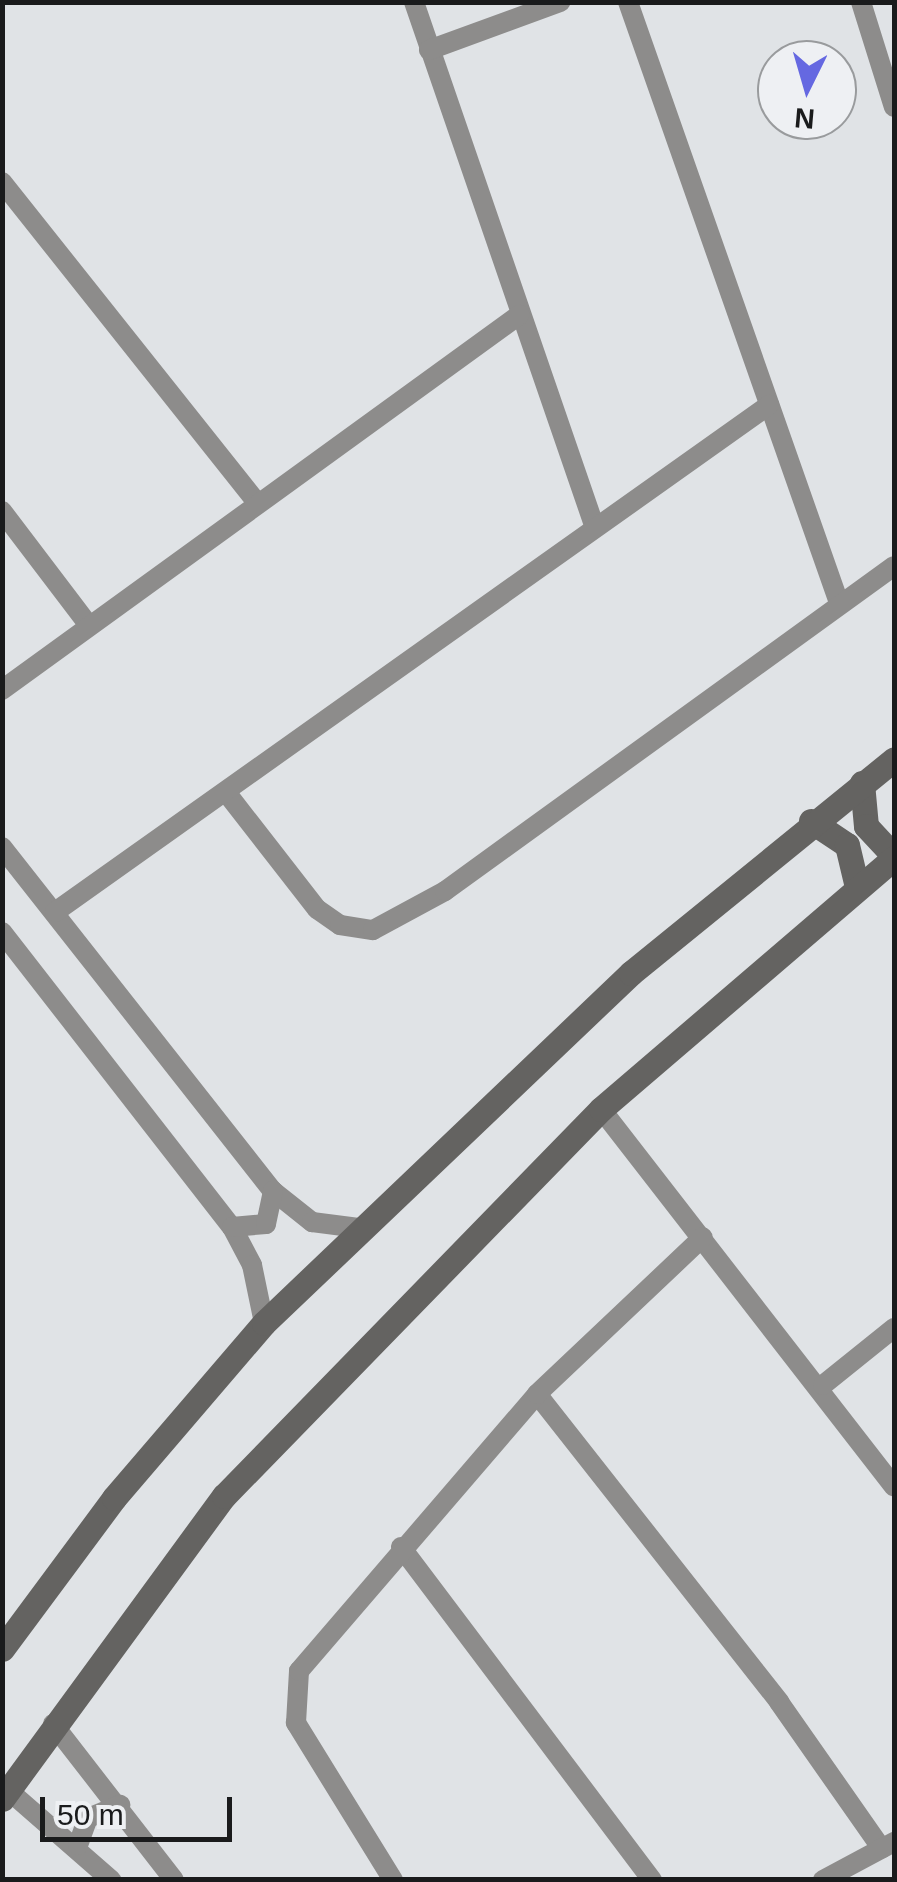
<!DOCTYPE html>
<html>
<head>
<meta charset="utf-8">
<style>
  body { margin:0 }
  #map { position:relative; width:897px; height:1882px; overflow:hidden; background:#e0e3e6; font-family:Helvetica,sans-serif }
  div>[style] { position:absolute }
  .street>* { height:20px; margin:-10px; padding:0 10px; transform-origin:10px; border-radius:10px; background:#8d8c8b }
  .secondary>* { height:25px; margin:-12.5px; padding:0 12.5px; transform-origin:12.5px; border-radius:12.5px; background:#646361 }
  span { translate:-50% -50%; white-space:nowrap; text-align:center; line-height:1.15; -webkit-text-stroke:10px #eef0f3; paint-order:stroke }
  .frame { position:absolute; inset:0; border:5px solid #1a1b1c; pointer-events:none }
  .north { position:absolute; left:757px; top:40px; width:100px; height:100px; box-sizing:border-box; background:#eef0f3; border:2px solid #999b9d; border-radius:50%; rotate:185deg; font-size:28px; font-weight:700; line-height:40px; text-align:center; color:#1a1b1c }
  .north::after { content:''; display:block; margin:auto; width:35px; height:45px; background:#6568e1; clip-path:polygon(50% 0,100% 100%,50% 72%,0 100%) }
  .scale { position:absolute; left:40px; top:1797px; width:192px; height:45px; box-sizing:border-box; border:5px solid #1a1b1c; border-top:0; padding-left:12px; font-size:30px; line-height:35px; white-space:nowrap; color:#1a1b1c; -webkit-text-stroke:8px #eef0f3; paint-order:stroke }
</style>
</head>
<body>
<div id="map">
  <div class="street">
    <i style="left:414px;top:2px;width:553px;rotate:71.01deg"></i>
    <i style="left:628px;top:2px;width:637px;rotate:70.65deg"></i>
    <i style="left:861px;top:2px;width:110px;rotate:72.6deg"></i>
    <i style="left:429px;top:50px;width:140px;rotate:-20.1deg"></i>
    <i style="left:2px;top:182px;width:406px;rotate:51.5deg"></i>
    <i style="left:2px;top:511px;width:141px;rotate:52.8deg"></i>
    <i style="left:2px;top:690px;width:639px;rotate:-35.95deg"></i>
    <i style="left:229px;top:796px;width:143px;rotate:52.1deg"></i>
    <i style="left:317px;top:909px;width:28px;rotate:35deg"></i>
    <i style="left:340px;top:925px;width:33px;rotate:9deg"></i>
    <i style="left:373px;top:930px;width:82px;rotate:-28.4deg"></i>
    <i style="left:445px;top:891px;width:554px;rotate:-35.9deg"></i>
    <i style="left:2px;top:847px;width:438px;rotate:51.8deg"></i>
    <i style="left:273px;top:1191px;width:50px;rotate:38.5deg"></i>
    <i style="left:312px;top:1222px;width:47px;rotate:7.3deg"></i>
    <i style="left:55px;top:912px;width:876px;rotate:-35.38deg"></i>
    <i style="left:2px;top:932px;width:374px;rotate:52.1deg"></i>
    <i style="left:232px;top:1227px;width:43px;rotate:62.2deg"></i>
    <i style="left:252px;top:1265px;width:59px;rotate:78.3deg"></i>
    <i style="left:601px;top:1109px;width:478px;rotate:52.2deg"></i>
    <i style="left:232px;top:1227px;width:34px;rotate:-5deg"></i>
    <i style="left:266px;top:1224px;width:34px;rotate:-78deg"></i>
    <i style="left:823px;top:1385px;width:91px;rotate:-38.8deg"></i>
    <i style="left:537px;top:1394px;width:392px;rotate:51.8deg"></i>
    <i style="left:779px;top:1702px;width:179px;rotate:55deg"></i>
    <i style="left:401px;top:1547px;width:417px;rotate:53deg"></i>
    <i style="left:53px;top:1724px;width:197px;rotate:52.2deg"></i>
    <i style="left:8px;top:1790px;width:137px;rotate:41.1deg"></i>
    <i style="left:78px;top:1845px;width:29px;rotate:-70deg"></i>
    <i style="left:88px;top:1818px;width:35px;rotate:-22deg"></i>
    <i style="left:393px;top:1880px;width:185px;rotate:-121.7deg"></i>
    <i style="left:296px;top:1723px;width:52px;rotate:-86.7deg"></i>
    <i style="left:299px;top:1671px;width:365px;rotate:-49.3deg"></i>
    <i style="left:537px;top:1394px;width:228px;rotate:-43.4deg"></i>
    <i style="left:823px;top:1880px;width:81px;rotate:-28.2deg"></i>
  </div>
  <div class="secondary">
    <i style="left:862px;top:783px;width:43px;rotate:84.7deg"></i>
    <i style="left:866px;top:826px;width:41px;rotate:47deg"></i>
    <i style="left:811px;top:821px;width:43px;rotate:33.7deg"></i>
    <i style="left:847px;top:845px;width:43px;rotate:76.6deg"></i>
    <i style="left:2px;top:1649px;width:188px;rotate:-53.4deg"></i>
    <i style="left:114px;top:1498px;width:230px;rotate:-49.4deg"></i>
    <i style="left:264px;top:1323px;width:507px;rotate:-43.64deg"></i>
    <i style="left:631px;top:973px;width:339px;rotate:-39.1deg"></i>
    <i style="left:2px;top:1799px;width:376px;rotate:-53.8deg"></i>
    <i style="left:224px;top:1496px;width:540px;rotate:-45.75deg"></i>
    <i style="left:601px;top:1109px;width:386px;rotate:-40.6deg"></i>
  </div>
  <div class="frame"></div>
  <div class="north">N</div>
  <div class="scale">50 m</div>
</div>
</body>
</html>
